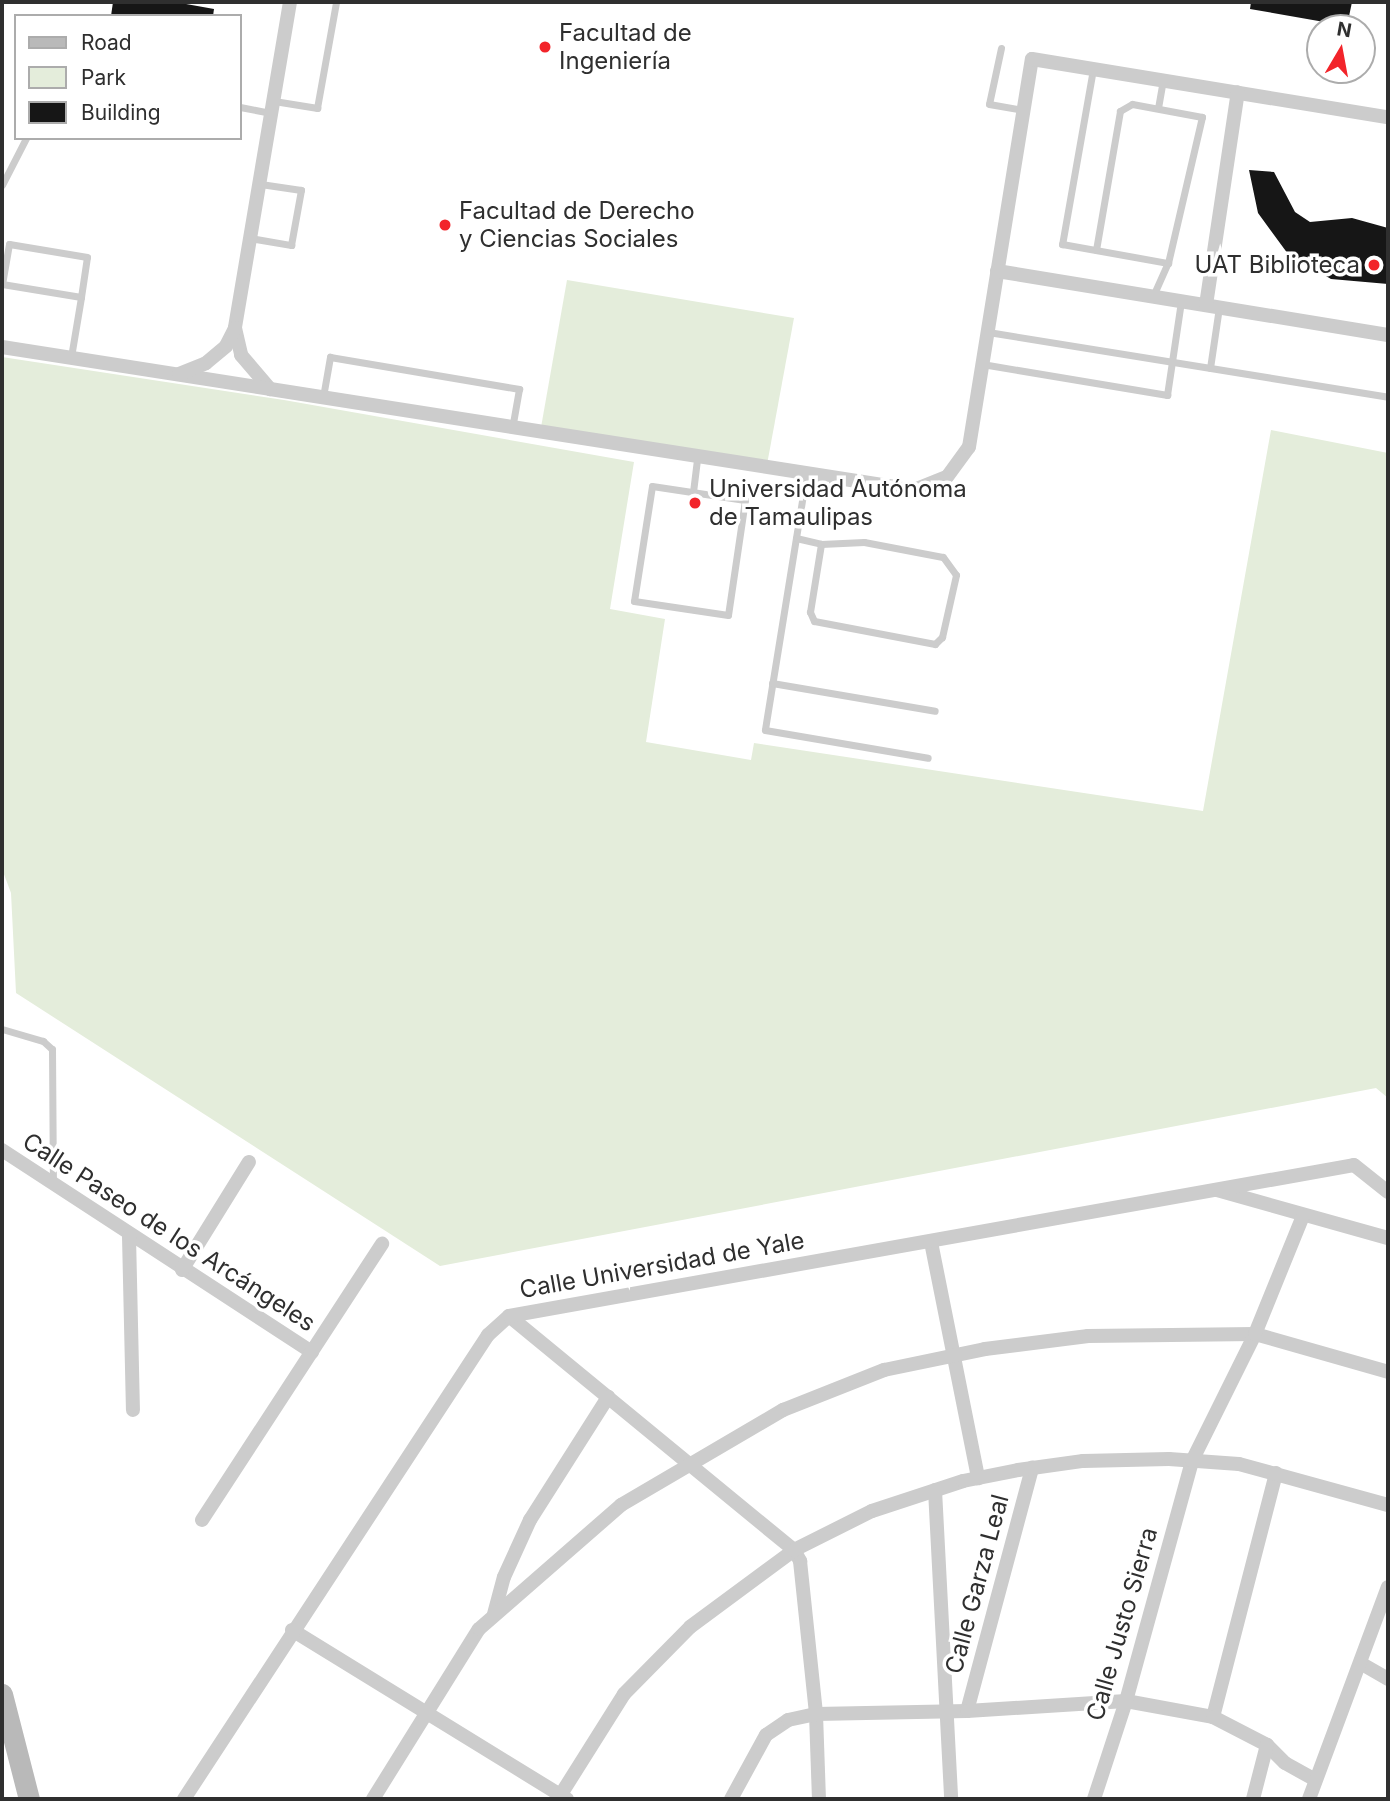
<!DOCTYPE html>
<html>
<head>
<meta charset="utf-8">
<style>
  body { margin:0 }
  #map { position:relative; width:1390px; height:1801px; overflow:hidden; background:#fff; font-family:Inter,sans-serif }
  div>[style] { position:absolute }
  .green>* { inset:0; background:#e4eddb }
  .building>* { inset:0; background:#161616 }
  .lane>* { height:7px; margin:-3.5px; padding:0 3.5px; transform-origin:3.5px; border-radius:3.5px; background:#ccc }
  .street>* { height:14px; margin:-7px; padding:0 7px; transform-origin:7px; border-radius:7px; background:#ccc }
  .secondary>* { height:21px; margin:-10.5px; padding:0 10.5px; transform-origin:10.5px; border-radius:10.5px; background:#b9b9b9 }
  .dots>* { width:19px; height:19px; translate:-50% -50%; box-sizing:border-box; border:4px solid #fff; border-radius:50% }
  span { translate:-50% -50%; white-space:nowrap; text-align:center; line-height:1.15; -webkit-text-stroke:7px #fff; paint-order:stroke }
  .poi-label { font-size:24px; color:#2f2f2f }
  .left { translate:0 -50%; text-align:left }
  .right { translate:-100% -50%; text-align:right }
  .street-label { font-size:24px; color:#2f2f2f }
  .frame { position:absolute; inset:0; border:4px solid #2f2f2f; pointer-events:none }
  .legend { position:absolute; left:14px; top:14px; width:228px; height:126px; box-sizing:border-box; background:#fff; border:2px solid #acacac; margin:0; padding:9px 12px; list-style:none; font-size:21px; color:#2f2f2f }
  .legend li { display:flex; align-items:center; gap:14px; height:35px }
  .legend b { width:35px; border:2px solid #acacac }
  .north { position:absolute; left:1306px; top:14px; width:70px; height:70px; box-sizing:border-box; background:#fff; border:2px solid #acacac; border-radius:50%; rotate:10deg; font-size:19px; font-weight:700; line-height:28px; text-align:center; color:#2f2f2f }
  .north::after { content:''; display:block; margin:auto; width:24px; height:32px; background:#f2242a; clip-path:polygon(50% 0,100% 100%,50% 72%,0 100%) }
</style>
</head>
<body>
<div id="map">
  <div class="green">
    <i style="clip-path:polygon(567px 280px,794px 318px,766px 470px,540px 433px)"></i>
    <i style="clip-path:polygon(2px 357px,284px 400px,634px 462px,610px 609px,665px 619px,646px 742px,751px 760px,754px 743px,1203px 811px,1271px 430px,1388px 453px,1388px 1098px,1376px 1088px,440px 1266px,16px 993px,11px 893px,2px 869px)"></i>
  </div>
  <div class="building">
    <i style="clip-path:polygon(113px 2px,175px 2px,214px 9px,213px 16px,111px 16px)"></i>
    <i style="clip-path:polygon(1251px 2px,1352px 2px,1347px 26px,1250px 9px)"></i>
    <i style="clip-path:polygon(1249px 170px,1274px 172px,1295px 212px,1310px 222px,1352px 218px,1388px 228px,1388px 284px,1331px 279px,1288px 254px,1258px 213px)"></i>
  </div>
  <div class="lane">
    <i style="left:1001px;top:48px;width:57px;rotate:102.1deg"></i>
    <i style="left:989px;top:104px;width:36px;rotate:10deg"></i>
    <i style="left:1093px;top:69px;width:178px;rotate:100deg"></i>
    <i style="left:1062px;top:244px;width:108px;rotate:10.2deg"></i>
    <i style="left:1168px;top:263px;width:150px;rotate:-76.9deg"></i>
    <i style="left:1202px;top:117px;width:71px;rotate:-169.5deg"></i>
    <i style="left:1132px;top:104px;width:14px;rotate:150deg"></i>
    <i style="left:1120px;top:111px;width:141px;rotate:99.8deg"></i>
    <i style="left:274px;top:101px;width:44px;rotate:9.2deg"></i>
    <i style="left:317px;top:108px;width:108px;rotate:-79.8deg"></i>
    <i style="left:240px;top:107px;width:32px;rotate:11deg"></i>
    <i style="left:1158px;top:108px;width:27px;rotate:-80deg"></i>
    <i style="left:2px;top:185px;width:53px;rotate:-62.9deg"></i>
    <i style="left:250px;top:238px;width:42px;rotate:9.7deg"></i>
    <i style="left:291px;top:245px;width:56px;rotate:-79.7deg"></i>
    <i style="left:301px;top:190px;width:41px;rotate:-171.7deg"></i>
    <i style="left:1153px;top:296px;width:36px;rotate:-66deg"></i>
    <i style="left:988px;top:332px;width:405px;rotate:9.2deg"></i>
    <i style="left:71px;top:357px;width:61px;rotate:-80.5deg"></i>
    <i style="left:81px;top:297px;width:40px;rotate:-81.5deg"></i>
    <i style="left:87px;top:257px;width:79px;rotate:-170.5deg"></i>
    <i style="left:9px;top:244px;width:41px;rotate:99.9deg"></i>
    <i style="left:2px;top:284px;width:80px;rotate:9.3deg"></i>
    <i style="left:982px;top:364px;width:188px;rotate:9.5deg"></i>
    <i style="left:1167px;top:395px;width:95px;rotate:-81.5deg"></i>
    <i style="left:1210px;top:368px;width:62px;rotate:-81.6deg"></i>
    <i style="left:323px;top:397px;width:41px;rotate:-80.1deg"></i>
    <i style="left:330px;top:357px;width:192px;rotate:9.6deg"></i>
    <i style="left:519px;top:389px;width:40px;rotate:100deg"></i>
    <i style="left:806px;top:476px;width:257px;rotate:99.2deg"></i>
    <i style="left:765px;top:730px;width:165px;rotate:9.7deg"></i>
    <i style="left:652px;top:486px;width:94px;rotate:8.6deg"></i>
    <i style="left:745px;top:500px;width:116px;rotate:98.4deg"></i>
    <i style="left:728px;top:615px;width:95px;rotate:-171.5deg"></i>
    <i style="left:634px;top:601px;width:116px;rotate:-81.1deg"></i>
    <i style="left:693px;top:492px;width:34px;rotate:-83deg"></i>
    <i style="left:796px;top:538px;width:26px;rotate:13deg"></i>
    <i style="left:821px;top:544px;width:43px;rotate:-2.7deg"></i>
    <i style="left:864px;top:542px;width:80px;rotate:10.8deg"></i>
    <i style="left:943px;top:557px;width:22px;rotate:54deg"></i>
    <i style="left:956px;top:575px;width:64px;rotate:102.7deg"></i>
    <i style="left:942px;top:637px;width:10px;rotate:135deg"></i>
    <i style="left:935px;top:644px;width:123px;rotate:-169.2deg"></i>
    <i style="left:814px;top:621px;width:10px;rotate:-114deg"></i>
    <i style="left:810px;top:612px;width:69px;rotate:-80.8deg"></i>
    <i style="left:772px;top:683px;width:165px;rotate:9.7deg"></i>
    <i style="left:2px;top:1029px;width:43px;rotate:16.3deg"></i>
    <i style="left:43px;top:1041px;width:12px;rotate:42deg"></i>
    <i style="left:52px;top:1049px;width:134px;rotate:89.6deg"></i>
  </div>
  <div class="street">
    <i style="left:290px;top:2px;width:331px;rotate:99.6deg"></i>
    <i style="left:235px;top:328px;width:28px;rotate:77deg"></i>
    <i style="left:241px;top:355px;width:45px;rotate:49.5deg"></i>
    <i style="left:270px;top:389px;width:652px;rotate:8.91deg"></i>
    <i style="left:914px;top:490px;width:35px;rotate:-22deg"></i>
    <i style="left:947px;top:477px;width:37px;rotate:-54deg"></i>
    <i style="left:969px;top:447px;width:393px;rotate:-80.8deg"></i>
    <i style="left:1032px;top:59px;width:361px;rotate:9.3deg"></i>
    <i style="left:997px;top:271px;width:396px;rotate:9.3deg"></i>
    <i style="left:1206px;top:305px;width:215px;rotate:-81.5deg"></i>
    <i style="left:2px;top:347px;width:271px;rotate:8.9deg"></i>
    <i style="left:179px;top:374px;width:29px;rotate:-22deg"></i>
    <i style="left:206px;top:363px;width:26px;rotate:-40deg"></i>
    <i style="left:226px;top:346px;width:20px;rotate:-63deg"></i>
    <i style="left:2px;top:1150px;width:370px;rotate:33.1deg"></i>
    <i style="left:1217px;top:1190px;width:178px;rotate:15.7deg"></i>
    <i style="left:129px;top:1236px;width:174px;rotate:88.7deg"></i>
    <i style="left:931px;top:1242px;width:241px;rotate:78.7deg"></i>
    <i style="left:182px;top:1270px;width:127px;rotate:-58.2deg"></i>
    <i style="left:509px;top:1316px;width:369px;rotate:39.4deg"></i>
    <i style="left:794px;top:1550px;width:13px;rotate:61deg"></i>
    <i style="left:800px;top:1561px;width:154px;rotate:84deg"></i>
    <i style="left:816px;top:1714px;width:85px;rotate:88deg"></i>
    <i style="left:935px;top:1490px;width:309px;rotate:87deg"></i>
    <i style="left:202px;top:1520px;width:330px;rotate:-56.9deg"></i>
    <i style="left:494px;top:1614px;width:38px;rotate:-75deg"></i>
    <i style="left:504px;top:1577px;width:63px;rotate:-65.5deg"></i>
    <i style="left:530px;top:1520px;width:146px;rotate:-57.6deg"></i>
    <i style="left:292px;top:1630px;width:323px;rotate:31.6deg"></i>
    <i style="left:1362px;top:1664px;width:30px;rotate:30deg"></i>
    <i style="left:967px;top:1711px;width:252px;rotate:-75deg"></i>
    <i style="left:1213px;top:1717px;width:252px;rotate:-75.5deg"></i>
    <i style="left:184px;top:1799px;width:555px;rotate:-56.77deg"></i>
    <i style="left:488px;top:1335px;width:28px;rotate:-42deg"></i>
    <i style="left:509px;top:1316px;width:858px;rotate:-10.13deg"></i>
    <i style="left:1354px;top:1165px;width:43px;rotate:38.5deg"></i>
    <i style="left:373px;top:1799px;width:200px;rotate:-58.1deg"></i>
    <i style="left:479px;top:1629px;width:189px;rotate:-41.1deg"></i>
    <i style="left:621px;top:1505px;width:188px;rotate:-30.4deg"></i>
    <i style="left:783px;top:1410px;width:109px;rotate:-21.6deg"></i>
    <i style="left:884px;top:1370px;width:103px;rotate:-11.7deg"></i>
    <i style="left:985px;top:1349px;width:104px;rotate:-7.2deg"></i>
    <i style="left:1088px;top:1336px;width:167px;rotate:-0.7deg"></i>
    <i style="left:1255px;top:1334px;width:138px;rotate:15.9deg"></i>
    <i style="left:558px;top:1799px;width:124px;rotate:-57.8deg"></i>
    <i style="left:624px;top:1694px;width:94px;rotate:-45.4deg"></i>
    <i style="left:690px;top:1627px;width:129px;rotate:-36.5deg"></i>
    <i style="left:794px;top:1550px;width:87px;rotate:-26.6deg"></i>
    <i style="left:872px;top:1511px;width:96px;rotate:-18.2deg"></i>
    <i style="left:963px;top:1481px;width:56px;rotate:-11.3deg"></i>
    <i style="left:1018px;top:1470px;width:66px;rotate:-7.9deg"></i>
    <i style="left:1083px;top:1461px;width:86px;rotate:-1.3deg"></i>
    <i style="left:1169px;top:1459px;width:70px;rotate:4.1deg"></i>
    <i style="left:1239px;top:1464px;width:155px;rotate:15.4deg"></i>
    <i style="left:731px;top:1799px;width:73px;rotate:-61.3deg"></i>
    <i style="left:766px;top:1735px;width:27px;rotate:-34deg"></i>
    <i style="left:788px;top:1720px;width:29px;rotate:-12deg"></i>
    <i style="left:816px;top:1714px;width:151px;rotate:-1.1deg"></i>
    <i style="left:967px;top:1711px;width:159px;rotate:-3.6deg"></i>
    <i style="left:1126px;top:1701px;width:88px;rotate:10.4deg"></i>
    <i style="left:1213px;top:1717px;width:61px;rotate:27.4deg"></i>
    <i style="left:1267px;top:1745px;width:25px;rotate:45deg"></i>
    <i style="left:1285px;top:1763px;width:33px;rotate:29deg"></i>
    <i style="left:1094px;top:1799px;width:103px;rotate:-71.9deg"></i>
    <i style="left:1126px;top:1701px;width:249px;rotate:-74.6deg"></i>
    <i style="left:1192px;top:1461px;width:142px;rotate:-63.6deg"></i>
    <i style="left:1255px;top:1334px;width:127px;rotate:-67.9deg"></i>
    <i style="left:1253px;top:1799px;width:56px;rotate:-75.5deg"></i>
    <i style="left:1309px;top:1799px;width:226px;rotate:-69.6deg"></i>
  </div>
  <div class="secondary">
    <i style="left:2px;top:1694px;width:108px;rotate:75.6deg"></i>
  </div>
  <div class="dots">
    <i style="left:545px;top:47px;background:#f2242a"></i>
    <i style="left:445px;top:225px;background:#f2242a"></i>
    <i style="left:1374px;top:265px;background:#f2242a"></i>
    <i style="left:695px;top:503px;background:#f2242a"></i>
  </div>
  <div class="poi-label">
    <span class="left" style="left:559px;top:47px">Facultad de<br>Ingeniería</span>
    <span class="left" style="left:459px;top:225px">Facultad de Derecho<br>y Ciencias Sociales</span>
    <span class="right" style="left:1360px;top:265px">UAT Biblioteca</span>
    <span class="left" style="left:709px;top:503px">Universidad Autónoma<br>de Tamaulipas</span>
  </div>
  <div class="street-label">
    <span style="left:169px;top:1232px;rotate:33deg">Calle Paseo de los Arcángeles</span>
    <span style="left:662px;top:1265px;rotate:-10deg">Calle Universidad de Yale</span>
    <span style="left:977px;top:1584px;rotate:-75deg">Calle Garza Leal</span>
    <span style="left:1122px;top:1624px;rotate:-74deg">Calle Justo Sierra</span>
  </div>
  <div class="frame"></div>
  <ul class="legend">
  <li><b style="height:9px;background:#b9b9b9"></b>Road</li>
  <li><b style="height:19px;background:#e4eddb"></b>Park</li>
  <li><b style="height:19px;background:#161616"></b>Building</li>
  </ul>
  <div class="north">N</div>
</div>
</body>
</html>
